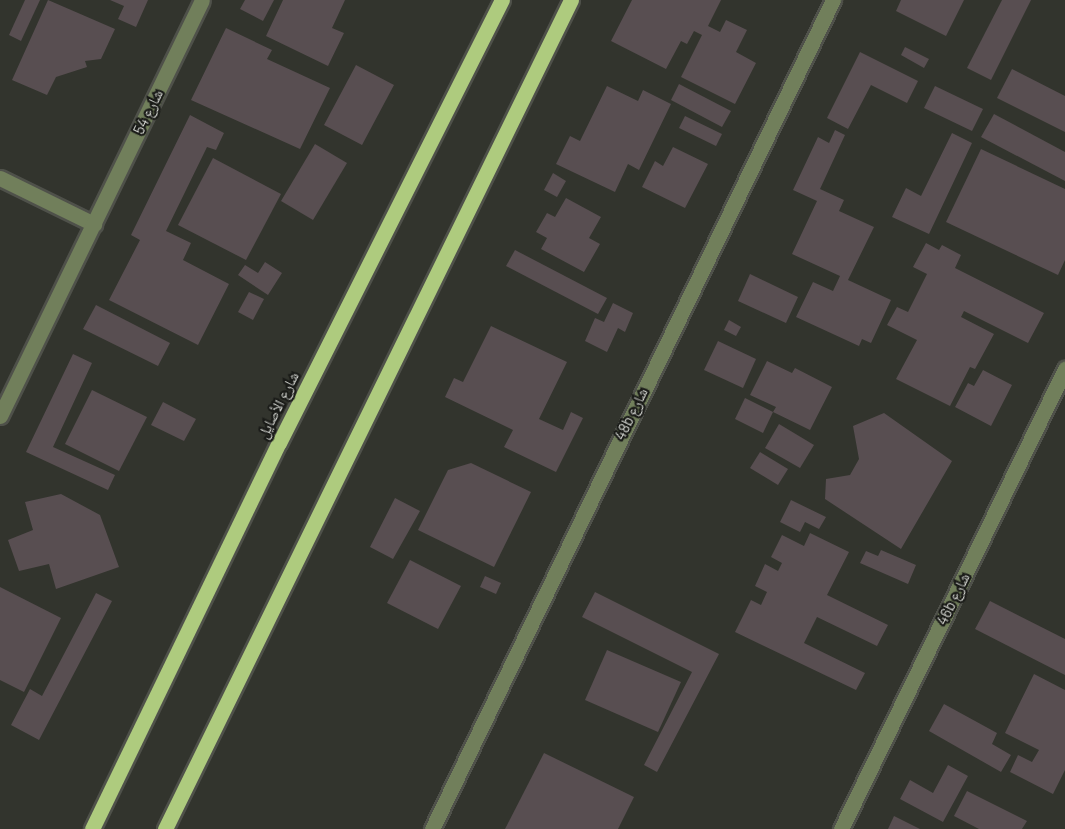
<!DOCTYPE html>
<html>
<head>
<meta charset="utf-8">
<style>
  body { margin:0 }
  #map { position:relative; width:1065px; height:829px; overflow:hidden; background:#32342d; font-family:Barlow,"Noto Naskh Arabic",sans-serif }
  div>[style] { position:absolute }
  .building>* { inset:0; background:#584e51 }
  .roads { filter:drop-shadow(2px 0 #4f514a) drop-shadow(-2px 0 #4f514a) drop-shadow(0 2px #4f514a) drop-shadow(0 -2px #4f514a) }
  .minor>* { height:15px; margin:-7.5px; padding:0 7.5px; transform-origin:7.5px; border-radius:7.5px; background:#717f5b }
  .major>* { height:15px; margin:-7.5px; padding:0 7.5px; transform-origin:7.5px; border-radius:7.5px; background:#aecb7e }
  span { translate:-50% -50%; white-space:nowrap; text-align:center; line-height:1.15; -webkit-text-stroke:4.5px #1a1b18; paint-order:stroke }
  .street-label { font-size:15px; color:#d3d5d0 }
</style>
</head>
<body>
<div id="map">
  <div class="building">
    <i style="clip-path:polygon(25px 0,40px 0,21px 41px,9px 35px)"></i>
    <i style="clip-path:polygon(48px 0,115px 29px,101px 59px,85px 61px,87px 67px,56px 77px,47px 95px,12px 80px)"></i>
    <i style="clip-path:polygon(110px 0,148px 0,136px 27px,118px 19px,124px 6px)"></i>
    <i style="clip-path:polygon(245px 0,274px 0,263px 21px,240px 9px)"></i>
    <i style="clip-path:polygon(283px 0,345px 0,332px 28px,344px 33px,328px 66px,266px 36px)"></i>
    <i style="clip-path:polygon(632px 0,721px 0,708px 26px,720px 32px,726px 20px,747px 30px,736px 52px,756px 63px,735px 104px,681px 77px,702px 35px,694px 31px,687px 44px,681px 41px,666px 69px,611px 41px)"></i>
    <i style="clip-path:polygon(901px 0,964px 0,946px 36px,896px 11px)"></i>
    <i style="clip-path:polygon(1002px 0,1031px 0,991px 80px,967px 68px)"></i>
    <i style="clip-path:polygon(226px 28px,272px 50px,267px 59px,330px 88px,300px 149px,191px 100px)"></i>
    <i style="clip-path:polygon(905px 47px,929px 59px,924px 68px,901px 55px)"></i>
    <i style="clip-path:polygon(860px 52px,918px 81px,907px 103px,871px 85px,848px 129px,827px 118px)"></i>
    <i style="clip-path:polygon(356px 65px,394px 85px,362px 145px,324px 125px)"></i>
    <i style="clip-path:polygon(1012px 69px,1065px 96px,1065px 132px,997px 98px)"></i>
    <i style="clip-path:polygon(679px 84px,731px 111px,722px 127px,671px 100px)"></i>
    <i style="clip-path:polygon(607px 86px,638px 101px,643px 90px,671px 104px,639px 170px,628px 164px,615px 192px,556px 164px,570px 136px,580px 141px)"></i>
    <i style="clip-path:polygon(935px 86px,983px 109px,972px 131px,924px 108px)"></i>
    <i style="clip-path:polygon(994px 114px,1065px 152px,1065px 181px,981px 137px)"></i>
    <i style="clip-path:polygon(190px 115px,224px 133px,216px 150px,207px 147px,166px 231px,191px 243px,183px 260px,229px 284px,198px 345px,109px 300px,140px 240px,131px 235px)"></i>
    <i style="clip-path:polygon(685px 116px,722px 134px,716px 146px,679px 128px)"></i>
    <i style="clip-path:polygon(835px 130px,845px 135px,820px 189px,844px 200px,839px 211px,874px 227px,848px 280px,891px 300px,871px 343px,862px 339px,859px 346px,796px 317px,813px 282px,833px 291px,840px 276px,792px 254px,817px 201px,793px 190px,818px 137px,829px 143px)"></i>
    <i style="clip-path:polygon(952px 133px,972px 143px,929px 234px,892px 217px,906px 188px,921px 196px)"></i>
    <i style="clip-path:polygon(315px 144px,347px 163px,313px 220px,281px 201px)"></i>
    <i style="clip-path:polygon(673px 147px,708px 164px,685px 208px,642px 187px,655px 161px,663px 166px)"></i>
    <i style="clip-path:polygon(981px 149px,1065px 189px,1065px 260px,1058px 275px,946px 222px)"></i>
    <i style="clip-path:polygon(213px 158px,281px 194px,246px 260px,178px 225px)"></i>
    <i style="clip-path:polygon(553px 173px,566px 181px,557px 197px,544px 190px)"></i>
    <i style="clip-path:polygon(566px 198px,601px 217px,589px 238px,600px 244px,584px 272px,541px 249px,547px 238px,536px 232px,547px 213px,555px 217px)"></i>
    <i style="clip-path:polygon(926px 243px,939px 250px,942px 245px,961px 255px,955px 268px,1044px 313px,1028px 343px,964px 311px,961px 317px,994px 334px,975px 369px,970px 367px,950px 406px,896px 379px,917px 340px,887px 325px,897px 307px,908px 312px,927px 274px,913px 267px)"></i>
    <i style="clip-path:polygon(515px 250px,607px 298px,598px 314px,506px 266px)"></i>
    <i style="clip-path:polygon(265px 262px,282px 273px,268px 295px,238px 275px,245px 265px,258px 273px)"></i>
    <i style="clip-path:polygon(750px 274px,798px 297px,786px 323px,738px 301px)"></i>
    <i style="clip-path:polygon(249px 292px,264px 299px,253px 320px,238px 312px)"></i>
    <i style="clip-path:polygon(613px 303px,633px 313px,625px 332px,618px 328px,607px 352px,585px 341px,595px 318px,604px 322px)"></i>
    <i style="clip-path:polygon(96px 305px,170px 343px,158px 366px,83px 329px)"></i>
    <i style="clip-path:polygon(729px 320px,741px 327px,736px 336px,724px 330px)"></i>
    <i style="clip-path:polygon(491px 326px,567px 362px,539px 419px,563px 430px,571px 412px,583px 418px,556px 472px,504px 447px,513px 430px,445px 397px,454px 378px,463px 382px)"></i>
    <i style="clip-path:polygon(718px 341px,756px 359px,743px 388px,704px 370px)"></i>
    <i style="clip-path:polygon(73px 354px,92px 363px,53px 447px,115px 475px,108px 490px,26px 452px)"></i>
    <i style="clip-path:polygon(767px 361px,792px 373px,795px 368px,832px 387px,810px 430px,773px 412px,776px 407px,750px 395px)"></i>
    <i style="clip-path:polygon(983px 370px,1012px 385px,991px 426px,955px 407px,968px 383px,974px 386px)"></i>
    <i style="clip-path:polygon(92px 390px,147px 417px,119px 471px,65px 444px)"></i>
    <i style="clip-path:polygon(745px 398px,773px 412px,763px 433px,735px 419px)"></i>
    <i style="clip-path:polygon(163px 402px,196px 419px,184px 441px,151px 425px)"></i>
    <i style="clip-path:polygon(884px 413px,952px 461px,901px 549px,825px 499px,826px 479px,850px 475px,859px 459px,853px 426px)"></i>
    <i style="clip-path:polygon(779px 424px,814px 445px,800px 468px,765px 448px)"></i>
    <i style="clip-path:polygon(760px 452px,788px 469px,778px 485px,750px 468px)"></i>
    <i style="clip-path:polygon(471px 463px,531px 492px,494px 567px,418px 530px,448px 470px)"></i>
    <i style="clip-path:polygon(61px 494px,100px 515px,119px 567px,56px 589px,49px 564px,19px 571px,8px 540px,33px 530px,25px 502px)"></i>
    <i style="clip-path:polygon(395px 498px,420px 511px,393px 559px,370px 547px)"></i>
    <i style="clip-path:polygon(791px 500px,826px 517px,819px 529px,805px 522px,800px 532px,780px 522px)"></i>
    <i style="clip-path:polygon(810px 533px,849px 552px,827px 595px,888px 625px,877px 646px,817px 617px,804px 643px,865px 673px,856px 690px,735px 632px,751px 600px,761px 605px,767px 592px,755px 586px,765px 564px,778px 571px,782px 563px,771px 557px,782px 535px,804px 546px)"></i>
    <i style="clip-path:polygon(881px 550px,916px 565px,908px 584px,860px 563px,866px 551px,878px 556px)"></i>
    <i style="clip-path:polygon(410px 560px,461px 586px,438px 629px,387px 603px)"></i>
    <i style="clip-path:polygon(485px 576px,501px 583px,496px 594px,480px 587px)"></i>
    <i style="clip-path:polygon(0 587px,61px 618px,24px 692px,0 680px)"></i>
    <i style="clip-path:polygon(595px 592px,719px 654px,657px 772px,644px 765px,692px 672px,582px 617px)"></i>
    <i style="clip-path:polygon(96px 593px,112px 601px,39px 740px,11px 725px,30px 689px,42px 696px)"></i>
    <i style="clip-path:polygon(990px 601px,1065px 639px,1065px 675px,975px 629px)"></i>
    <i style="clip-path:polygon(607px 650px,681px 682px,658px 732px,585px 700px)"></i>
    <i style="clip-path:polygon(1034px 674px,1065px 690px,1065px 770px,1053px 794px,1010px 772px,1018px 755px,1032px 762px,1039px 750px,1005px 733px)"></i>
    <i style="clip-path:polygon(944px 704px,997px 733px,992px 744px,1011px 755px,1001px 772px,929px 731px)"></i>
    <i style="clip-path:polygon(544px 753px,634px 797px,618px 829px,505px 829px)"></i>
    <i style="clip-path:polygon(948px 765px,968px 776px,943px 822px,900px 799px,910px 780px,933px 793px)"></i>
    <i style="clip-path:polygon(967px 791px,1027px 821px,1022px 829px,979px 829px,954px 816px)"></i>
    <i style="clip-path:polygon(894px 816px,920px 829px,888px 829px)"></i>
  </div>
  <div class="roads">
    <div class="minor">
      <i style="left:0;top:178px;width:105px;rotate:26.1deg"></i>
      <i style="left:0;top:416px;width:462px;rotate:-64.1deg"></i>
      <i style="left:432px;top:829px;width:921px;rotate:-64.19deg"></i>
      <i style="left:841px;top:829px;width:512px;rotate:-64.04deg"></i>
    </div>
    <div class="major">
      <i style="left:92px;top:829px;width:429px;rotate:-64.2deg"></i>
      <i style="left:279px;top:443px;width:496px;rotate:-63.3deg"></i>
      <i style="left:165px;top:829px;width:923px;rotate:-63.91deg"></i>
    </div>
  </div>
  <div class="street-label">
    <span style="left:148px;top:112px;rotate:-64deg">شارع 54</span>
    <span style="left:278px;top:405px;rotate:-63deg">شارع الأصايل</span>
    <span style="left:631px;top:414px;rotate:-64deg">48b شارع</span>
    <span style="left:953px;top:599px;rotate:-64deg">46b شارع</span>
  </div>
</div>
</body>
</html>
